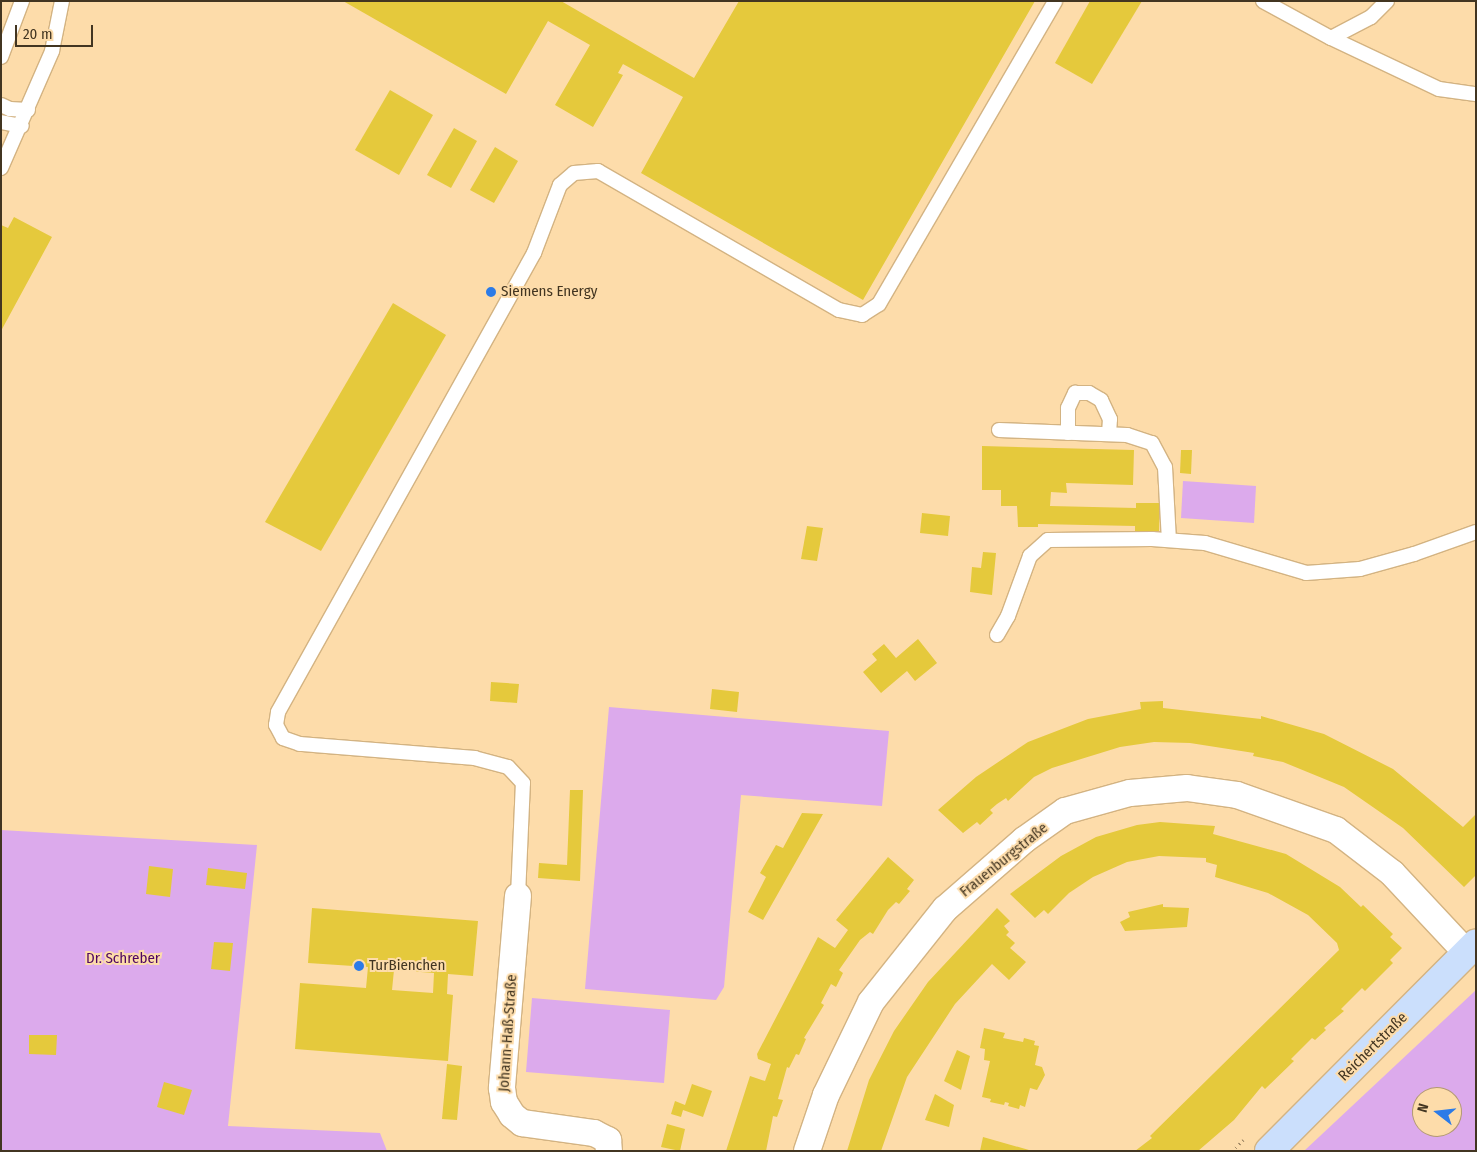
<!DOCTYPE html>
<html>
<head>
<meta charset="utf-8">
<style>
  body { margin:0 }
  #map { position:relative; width:1477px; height:1152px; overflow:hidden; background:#fddcaa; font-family:"Fira Sans Condensed",sans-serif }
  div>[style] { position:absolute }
  .green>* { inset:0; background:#dcaaec }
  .building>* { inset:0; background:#e5c93c }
  .path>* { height:3px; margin-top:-1.5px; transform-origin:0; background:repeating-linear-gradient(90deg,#a38b68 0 1px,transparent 0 5px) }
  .roads { filter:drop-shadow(1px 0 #d3b382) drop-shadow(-1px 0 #d3b382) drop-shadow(0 1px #d3b382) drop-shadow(0 -1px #d3b382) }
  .service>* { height:14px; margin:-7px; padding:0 7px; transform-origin:7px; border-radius:7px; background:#fff }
  .minor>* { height:26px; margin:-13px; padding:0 13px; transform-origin:13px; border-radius:13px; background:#fff }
  .primary>* { height:28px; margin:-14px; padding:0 14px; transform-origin:14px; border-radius:14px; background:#cbdffc }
  .dots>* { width:14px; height:14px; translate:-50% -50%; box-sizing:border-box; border:2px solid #fddcaa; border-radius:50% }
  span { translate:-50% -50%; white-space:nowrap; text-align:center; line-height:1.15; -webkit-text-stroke:4px #fddcaa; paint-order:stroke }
  .poi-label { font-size:15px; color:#423521 }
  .left { translate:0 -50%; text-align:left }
  .street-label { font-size:15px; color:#423521 }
  .park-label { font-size:15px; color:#4f0661 }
  .frame { position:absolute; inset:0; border:2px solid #423521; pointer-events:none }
  .north { position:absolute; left:1412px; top:1087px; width:50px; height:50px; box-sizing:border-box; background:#fddcaa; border:1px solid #b29973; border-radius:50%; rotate:286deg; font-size:14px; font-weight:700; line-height:20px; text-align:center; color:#423521 }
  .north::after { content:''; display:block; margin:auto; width:18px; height:22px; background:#2c7be7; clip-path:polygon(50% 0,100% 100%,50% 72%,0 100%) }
  .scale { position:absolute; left:15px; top:25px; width:78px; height:22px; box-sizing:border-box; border:2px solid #423521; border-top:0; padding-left:6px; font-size:15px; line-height:18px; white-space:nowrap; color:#423521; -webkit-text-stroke:4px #fddcaa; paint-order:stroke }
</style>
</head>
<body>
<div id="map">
  <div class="green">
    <i style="clip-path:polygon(1183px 481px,1256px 486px,1254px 523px,1181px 518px)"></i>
    <i style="clip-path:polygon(609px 707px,889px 731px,882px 806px,741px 795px,724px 987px,716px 1000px,585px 989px)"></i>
    <i style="clip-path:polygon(1px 830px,257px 845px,228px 1126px,380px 1133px,387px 1151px,1px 1151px)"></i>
    <i style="clip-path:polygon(evenodd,1476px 990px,1476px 1151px,1304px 1151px,1476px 990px,1422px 1097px,1452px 1097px,1452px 1127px,1422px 1127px,1422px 1097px)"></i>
    <i style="clip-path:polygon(532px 998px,670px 1010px,664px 1083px,526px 1072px)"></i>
  </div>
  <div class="building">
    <i style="clip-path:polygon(343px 1px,561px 1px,694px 78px,739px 1px,1035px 1px,863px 300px,641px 173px,683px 97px,623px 64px,618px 73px,623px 75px,593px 127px,555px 105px,590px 45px,548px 21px,506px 94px)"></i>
    <i style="clip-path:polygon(1090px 1px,1142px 1px,1092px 84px,1055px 63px)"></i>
    <i style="clip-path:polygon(390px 90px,433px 115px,399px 175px,355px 150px)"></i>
    <i style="clip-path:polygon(454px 128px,477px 141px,451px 188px,427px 175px)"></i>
    <i style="clip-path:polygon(495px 147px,518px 161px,494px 203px,470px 190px)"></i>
    <i style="clip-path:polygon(14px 217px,52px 237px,1px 331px,1px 225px,8px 228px)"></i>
    <i style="clip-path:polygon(393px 303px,446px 335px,321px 551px,265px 522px)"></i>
    <i style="clip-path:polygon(982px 446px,1134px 450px,1133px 485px,1066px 483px,1067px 493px,1051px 492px,1050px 506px,1136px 508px,1136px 503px,1160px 503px,1159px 531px,1135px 531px,1135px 526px,1038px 524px,1038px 527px,1018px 527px,1017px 506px,1001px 506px,1001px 490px,982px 490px)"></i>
    <i style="clip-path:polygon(1181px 450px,1192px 450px,1191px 474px,1180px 473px)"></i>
    <i style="clip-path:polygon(922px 513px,950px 516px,948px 536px,920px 533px)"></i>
    <i style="clip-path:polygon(807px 526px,823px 528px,817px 561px,801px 559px)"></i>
    <i style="clip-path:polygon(983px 552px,996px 553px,992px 595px,970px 592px,972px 567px,981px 568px)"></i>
    <i style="clip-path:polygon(918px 639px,937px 663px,915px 681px,907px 671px,881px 693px,863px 672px,877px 660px,872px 654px,884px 644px,896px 658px)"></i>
    <i style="clip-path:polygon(491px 682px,519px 684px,517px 703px,490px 701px)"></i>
    <i style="clip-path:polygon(712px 689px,739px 692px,737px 712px,710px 709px)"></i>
    <i style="clip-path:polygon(1163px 701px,1163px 708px,1261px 719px,1261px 716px,1324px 734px,1393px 769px,1463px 827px,1476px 814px,1476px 875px,1464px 887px,1403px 828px,1344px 787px,1283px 762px,1253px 756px,1254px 753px,1190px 743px,1154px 742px,1120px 747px,1052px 768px,1034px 777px,1008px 801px,1006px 798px,997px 804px,990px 810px,993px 813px,980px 825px,977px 822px,963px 833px,938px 810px,976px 777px,1028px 742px,1088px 719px,1141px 709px,1140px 702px)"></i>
    <i style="clip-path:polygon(570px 790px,583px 790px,580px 881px,538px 878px,539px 863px,567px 865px)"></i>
    <i style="clip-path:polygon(802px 813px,823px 814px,763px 920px,748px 912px,766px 877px,760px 873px,776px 845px,783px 848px)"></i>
    <i style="clip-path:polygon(1160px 822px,1215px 826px,1213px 834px,1286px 854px,1340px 887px,1361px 907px,1363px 905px,1393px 934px,1390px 937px,1402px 948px,1390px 960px,1393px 963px,1365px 991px,1362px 988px,1341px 1009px,1344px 1011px,1324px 1028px,1326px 1030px,1315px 1040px,1312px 1038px,1291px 1059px,1294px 1061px,1265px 1089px,1262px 1086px,1234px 1120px,1198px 1151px,1135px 1151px,1152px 1138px,1150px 1136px,1339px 950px,1337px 943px,1308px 915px,1268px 893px,1215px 877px,1217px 865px,1206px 862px,1206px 858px,1159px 856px,1127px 862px,1093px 877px,1069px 893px,1048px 914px,1044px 910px,1035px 918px,1010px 894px,1061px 856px,1096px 837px,1137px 825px)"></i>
    <i style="clip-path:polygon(888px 857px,914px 880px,907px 889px,910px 891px,899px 904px,896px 902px,888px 910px,873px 934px,870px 932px,860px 940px,839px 970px,843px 973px,836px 987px,831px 984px,821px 1003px,824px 1005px,804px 1038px,806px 1039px,799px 1055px,796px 1054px,789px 1068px,787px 1067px,778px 1099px,783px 1100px,777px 1117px,773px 1116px,766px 1151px,726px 1151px,750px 1076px,765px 1081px,771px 1064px,758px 1059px,757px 1054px,818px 937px,835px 948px,848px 930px,836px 920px)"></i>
    <i style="clip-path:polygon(149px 866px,173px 869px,170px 897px,146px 894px)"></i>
    <i style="clip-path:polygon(208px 868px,247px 873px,245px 889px,206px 885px)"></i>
    <i style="clip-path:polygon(1163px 904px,1163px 907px,1189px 908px,1187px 927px,1125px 931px,1120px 922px,1130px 917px,1128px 912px)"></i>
    <i style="clip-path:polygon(evenodd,312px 908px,478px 921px,473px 976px,448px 974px,447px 994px,453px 995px,448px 1061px,295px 1049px,300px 983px,366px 988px,368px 967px,308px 963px,312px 908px,394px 970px,434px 973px,433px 993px,392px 990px,394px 970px)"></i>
    <i style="clip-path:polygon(997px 908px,1010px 921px,1004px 926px,1009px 932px,1006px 935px,1015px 943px,1010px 948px,1026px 962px,1009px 980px,992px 964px,955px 1004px,907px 1077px,881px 1151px,847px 1151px,869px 1080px,894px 1031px,928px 982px)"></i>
    <i style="clip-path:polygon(214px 942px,233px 943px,230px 971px,211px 969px)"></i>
    <i style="clip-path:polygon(984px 1028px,1005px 1033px,1003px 1038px,1023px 1042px,1024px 1038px,1035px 1041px,1034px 1045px,1039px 1046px,1035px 1065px,1042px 1067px,1045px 1075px,1037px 1090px,1030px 1088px,1025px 1107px,1020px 1105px,1019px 1109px,1008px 1106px,1009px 1103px,1005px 1102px,1004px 1105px,990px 1102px,991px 1099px,982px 1097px,990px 1061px,984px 1060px,985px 1049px,980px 1048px)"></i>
    <i style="clip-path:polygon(29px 1035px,57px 1035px,56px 1055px,29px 1054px)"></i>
    <i style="clip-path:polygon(957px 1050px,970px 1056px,961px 1090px,944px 1081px)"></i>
    <i style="clip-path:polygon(447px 1064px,462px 1066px,457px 1120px,442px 1119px)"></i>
    <i style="clip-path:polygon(164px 1082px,192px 1090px,184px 1115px,157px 1107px)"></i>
    <i style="clip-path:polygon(692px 1084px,712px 1091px,703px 1117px,683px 1110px,681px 1117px,671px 1114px,675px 1101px,685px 1105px)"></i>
    <i style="clip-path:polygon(935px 1094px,954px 1105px,949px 1127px,925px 1120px)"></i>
    <i style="clip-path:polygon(667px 1124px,685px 1129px,680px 1151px,661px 1147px)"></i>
    <i style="clip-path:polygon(983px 1137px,1029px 1150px,1029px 1151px,980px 1151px)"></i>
  </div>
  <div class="path">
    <i style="left:1232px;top:1151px;width:16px;rotate:-45deg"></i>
  </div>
  <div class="roads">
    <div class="service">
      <i style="left:1263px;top:1px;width:77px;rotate:28.6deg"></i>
      <i style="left:1387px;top:1px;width:23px;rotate:135deg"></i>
      <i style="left:1371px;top:17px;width:45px;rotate:152.3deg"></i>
      <i style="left:1331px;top:38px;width:119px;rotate:25.3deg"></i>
      <i style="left:1439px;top:89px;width:37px;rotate:8deg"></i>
      <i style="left:1px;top:57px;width:60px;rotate:-69.4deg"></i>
      <i style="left:1px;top:105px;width:10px;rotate:24deg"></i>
      <i style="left:10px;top:109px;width:18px;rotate:3deg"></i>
      <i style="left:1px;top:122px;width:21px;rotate:11deg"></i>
      <i style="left:1px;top:168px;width:128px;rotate:-66.4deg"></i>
      <i style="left:52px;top:51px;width:51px;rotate:-78.7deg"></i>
      <i style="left:999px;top:430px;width:128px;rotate:2.2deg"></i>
      <i style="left:1127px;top:435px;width:26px;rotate:18deg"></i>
      <i style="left:1152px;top:443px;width:27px;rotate:62deg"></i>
      <i style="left:1165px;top:467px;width:73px;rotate:86.9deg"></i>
      <i style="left:1068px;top:433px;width:25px;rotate:-90deg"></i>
      <i style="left:1068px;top:408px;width:17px;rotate:-65deg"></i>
      <i style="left:1075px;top:393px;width:14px"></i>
      <i style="left:1089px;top:393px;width:14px;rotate:30deg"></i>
      <i style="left:1101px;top:400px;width:21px;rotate:65deg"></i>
      <i style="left:1110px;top:419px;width:15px;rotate:94deg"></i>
      <i style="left:997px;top:635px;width:22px;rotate:-60deg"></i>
      <i style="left:1008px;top:616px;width:64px;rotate:-69.9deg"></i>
      <i style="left:1030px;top:556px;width:24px;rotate:-42deg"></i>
      <i style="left:1048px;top:540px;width:104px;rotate:-0.6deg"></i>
      <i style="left:1152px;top:539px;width:53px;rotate:4.3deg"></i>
      <i style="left:1205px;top:543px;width:105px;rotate:16.5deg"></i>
      <i style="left:1306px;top:573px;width:54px;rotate:-4.2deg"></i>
      <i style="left:1360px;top:569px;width:56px;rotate:-15.5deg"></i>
      <i style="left:1414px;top:554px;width:66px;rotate:-19.5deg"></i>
      <i style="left:518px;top:896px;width:113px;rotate:-87.5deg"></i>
      <i style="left:523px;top:783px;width:22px;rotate:-133deg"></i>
      <i style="left:508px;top:767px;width:34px;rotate:-165deg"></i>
      <i style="left:475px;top:758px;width:176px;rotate:-175.4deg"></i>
      <i style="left:300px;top:744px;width:18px;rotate:-161deg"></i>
      <i style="left:283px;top:738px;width:15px;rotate:-118deg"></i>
      <i style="left:276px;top:725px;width:13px;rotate:-81deg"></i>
      <i style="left:278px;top:712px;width:526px;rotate:-60.85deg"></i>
      <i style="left:534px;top:253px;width:73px;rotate:-69.1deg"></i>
      <i style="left:560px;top:185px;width:18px;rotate:-41deg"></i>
      <i style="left:574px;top:173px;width:24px;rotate:-5deg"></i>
      <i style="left:598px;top:171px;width:278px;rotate:30deg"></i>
      <i style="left:839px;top:310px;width:24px;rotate:12deg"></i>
      <i style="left:862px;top:315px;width:20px;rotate:-33deg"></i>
      <i style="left:879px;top:304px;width:350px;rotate:-59.8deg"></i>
    </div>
    <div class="minor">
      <i style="left:518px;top:896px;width:193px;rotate:94.8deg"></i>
      <i style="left:502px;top:1088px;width:14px;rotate:82deg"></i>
      <i style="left:504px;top:1102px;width:15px;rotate:58deg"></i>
      <i style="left:512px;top:1115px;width:13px;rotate:39deg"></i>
      <i style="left:522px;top:1123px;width:73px;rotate:7.9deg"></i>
      <i style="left:594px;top:1133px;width:16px;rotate:27deg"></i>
      <i style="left:608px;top:1140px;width:11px;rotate:85deg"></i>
      <i style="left:807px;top:1151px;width:59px;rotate:-71.3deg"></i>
      <i style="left:826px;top:1095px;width:103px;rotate:-64.2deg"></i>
      <i style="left:871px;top:1002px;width:119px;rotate:-51.5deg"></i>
      <i style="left:945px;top:909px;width:105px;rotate:-41.1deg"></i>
      <i style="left:1024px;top:840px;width:50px;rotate:-35.3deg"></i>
      <i style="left:1065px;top:811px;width:67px;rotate:-15.5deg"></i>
      <i style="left:1130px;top:793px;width:57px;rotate:-5deg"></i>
      <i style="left:1187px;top:788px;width:50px;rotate:8deg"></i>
      <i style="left:1237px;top:795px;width:105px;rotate:19.5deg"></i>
      <i style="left:1336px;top:830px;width:71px;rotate:37.5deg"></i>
      <i style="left:1392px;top:873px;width:108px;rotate:46.9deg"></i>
    </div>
    <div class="primary">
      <i style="left:1269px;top:1151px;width:293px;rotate:-45.1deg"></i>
    </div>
  </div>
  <div class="dots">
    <i style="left:491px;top:292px;background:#2c7be7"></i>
    <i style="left:359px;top:966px;background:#2c7be7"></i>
  </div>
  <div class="poi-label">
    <span class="left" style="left:501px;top:292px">Siemens Energy</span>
    <span class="left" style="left:369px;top:966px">TurBienchen</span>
  </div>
  <div class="street-label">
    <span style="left:1004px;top:860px;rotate:-39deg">Frauenburgstraße</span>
    <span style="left:508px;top:1033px;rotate:-86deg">Johann-Haß-Straße</span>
    <span style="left:1373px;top:1047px;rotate:-45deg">Reichertstraße</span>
  </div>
  <div class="park-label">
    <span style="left:123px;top:959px">Dr. Schreber</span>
  </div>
  <div class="frame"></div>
  <div class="north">N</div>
  <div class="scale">20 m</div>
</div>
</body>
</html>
